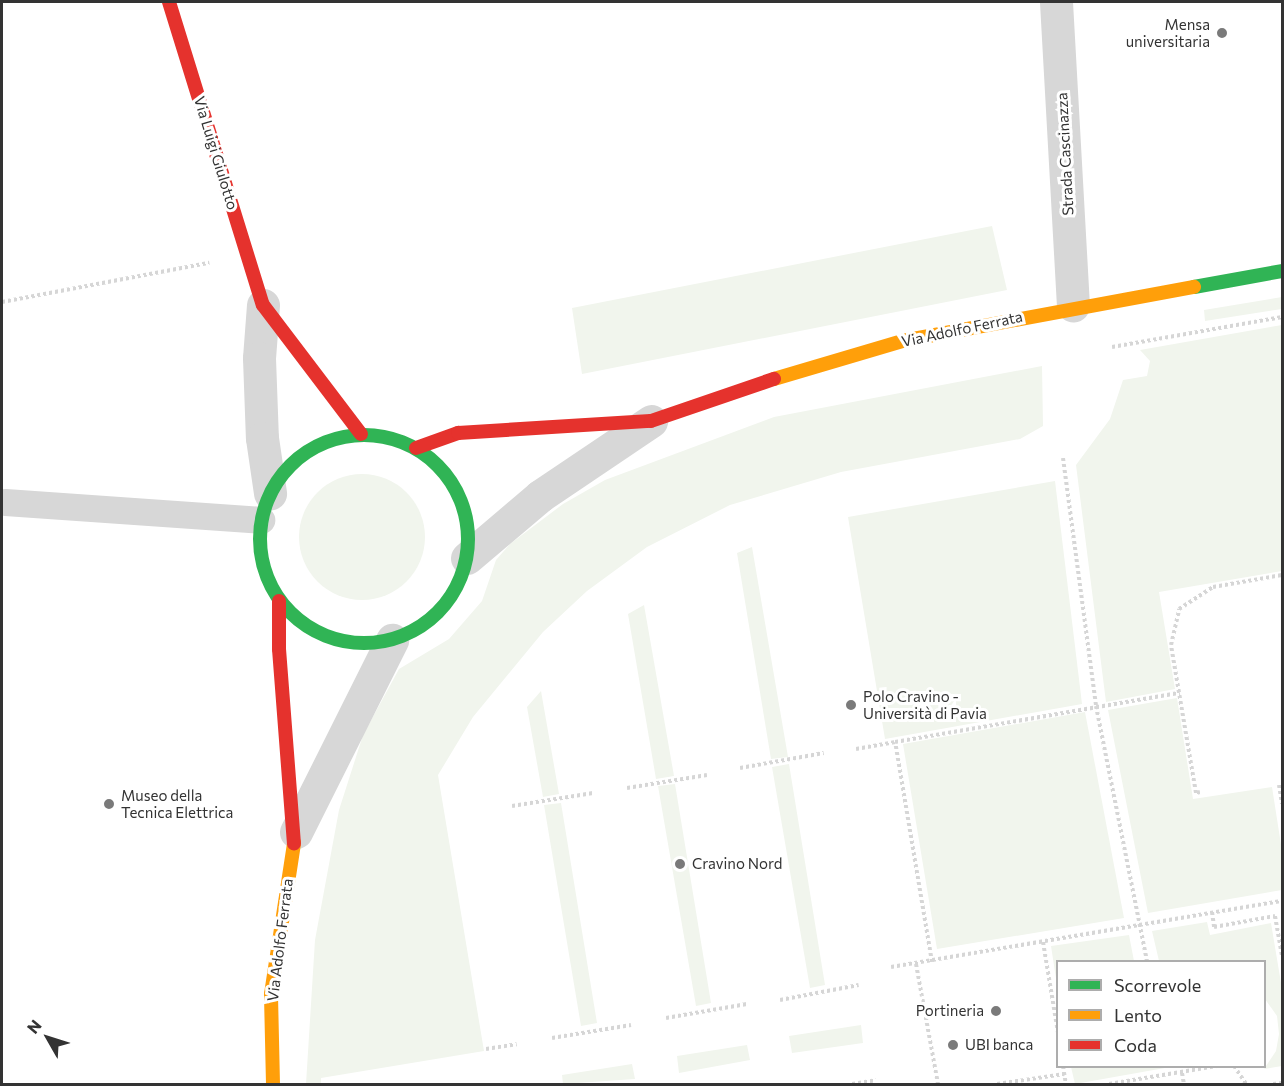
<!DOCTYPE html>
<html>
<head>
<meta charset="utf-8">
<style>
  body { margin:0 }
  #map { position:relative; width:1284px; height:1086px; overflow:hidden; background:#fff; font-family:Commissioner,sans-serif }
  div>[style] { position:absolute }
  .green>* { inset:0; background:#f1f5ed }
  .round { border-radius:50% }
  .path>* { height:4px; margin-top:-2px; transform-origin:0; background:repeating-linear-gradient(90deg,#d6d6d6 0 3px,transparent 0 6px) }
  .lane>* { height:27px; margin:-13.5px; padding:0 13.5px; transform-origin:13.5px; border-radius:13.5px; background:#d7d7d7 }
  .street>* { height:33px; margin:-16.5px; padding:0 16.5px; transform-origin:16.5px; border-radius:16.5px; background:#d7d7d7 }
  .fast>* { height:14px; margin:-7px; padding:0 7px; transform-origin:7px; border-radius:7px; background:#30b455 }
  .fast>.ring { margin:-7px; padding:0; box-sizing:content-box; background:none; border:14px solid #30b455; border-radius:50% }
  .slow>* { height:14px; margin:-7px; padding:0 7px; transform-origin:7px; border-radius:7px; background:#ff9f0a }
  .jam>* { height:14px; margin:-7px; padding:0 7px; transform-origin:7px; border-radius:7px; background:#e5322d }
  .dots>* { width:16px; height:16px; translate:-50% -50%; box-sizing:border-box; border:3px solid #fff; border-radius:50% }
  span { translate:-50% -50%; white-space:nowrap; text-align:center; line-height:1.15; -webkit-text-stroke:6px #fff; paint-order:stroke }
  .poi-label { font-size:15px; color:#333 }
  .right { translate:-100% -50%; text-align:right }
  .left { translate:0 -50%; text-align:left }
  .street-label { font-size:15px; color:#333 }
  .frame { position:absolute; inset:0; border:3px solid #333; pointer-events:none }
  .legend { position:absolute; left:1056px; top:960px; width:210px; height:108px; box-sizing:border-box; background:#fff; border:2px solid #adadad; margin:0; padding:8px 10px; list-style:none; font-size:18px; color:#333 }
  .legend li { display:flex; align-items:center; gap:12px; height:30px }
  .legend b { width:30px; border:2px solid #adadad }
  .north { position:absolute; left:18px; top:1008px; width:60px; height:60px; -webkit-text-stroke:4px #fff; paint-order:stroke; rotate:309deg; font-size:16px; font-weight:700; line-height:24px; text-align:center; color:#333 }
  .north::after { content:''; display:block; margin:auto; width:21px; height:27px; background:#333; clip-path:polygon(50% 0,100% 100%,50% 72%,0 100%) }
</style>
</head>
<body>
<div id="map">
  <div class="green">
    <i style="clip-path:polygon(992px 226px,1007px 290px,582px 374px,572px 308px)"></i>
    <i style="clip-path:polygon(1282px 297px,1282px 309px,1205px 321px,1204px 310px)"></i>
    <i style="clip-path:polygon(1282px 325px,1282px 571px,1159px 592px,1175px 689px,1106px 702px,1076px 465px,1110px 419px,1123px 380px,1147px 376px,1150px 361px,1140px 350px)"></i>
    <i style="clip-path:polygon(1042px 366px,1043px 426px,1020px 439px,841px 472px,730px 505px,647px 547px,587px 591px,543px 632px,473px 717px,438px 775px,484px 1051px,321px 1078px,321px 1084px,306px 1084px,315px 940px,339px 810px,363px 735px,399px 669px,449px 639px,482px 601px,496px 560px,510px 544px,563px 504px,605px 480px,774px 417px)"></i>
    <i class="round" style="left:299px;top:474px;width:126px;height:126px"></i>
    <i style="clip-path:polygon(1055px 481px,1082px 704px,885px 739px,848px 517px)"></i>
    <i style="clip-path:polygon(752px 547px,788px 757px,771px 759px,737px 553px)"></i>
    <i style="clip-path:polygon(644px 605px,674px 776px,656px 779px,628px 614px)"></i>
    <i style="clip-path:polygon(541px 691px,559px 794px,543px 797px,527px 707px)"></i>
    <i style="clip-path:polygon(1177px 698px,1193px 799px,1272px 787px,1282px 851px,1282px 890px,1148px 913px,1108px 710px)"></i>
    <i style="clip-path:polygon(1085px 712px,1124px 918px,937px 949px,903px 744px)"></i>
    <i style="clip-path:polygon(789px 764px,825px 985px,810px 988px,772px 767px)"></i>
    <i style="clip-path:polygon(675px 784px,711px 1003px,696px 1006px,658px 786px)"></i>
    <i style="clip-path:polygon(561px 803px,597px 1023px,581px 1026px,544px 805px)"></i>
    <i style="clip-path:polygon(1207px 922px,1210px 935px,1271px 923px,1282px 989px,1282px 1066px,1264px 1069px,1276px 1051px,1279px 1034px,1277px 1016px,1265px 999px,1264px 962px,1159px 961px,1152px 931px)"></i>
    <i style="clip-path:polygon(1129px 935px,1134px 961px,1058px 962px,1057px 985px,1051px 946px)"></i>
    <i style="clip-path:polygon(861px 1025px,863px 1043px,792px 1053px,789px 1036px)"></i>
    <i style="clip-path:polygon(747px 1045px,750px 1060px,679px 1073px,677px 1056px)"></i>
    <i style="clip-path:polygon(632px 1064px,635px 1079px,563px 1084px,562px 1075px)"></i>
    <i style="clip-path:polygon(1176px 1066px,1075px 1084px,1071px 1067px,1071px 1066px)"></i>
  </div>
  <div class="path">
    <i style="left:2px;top:302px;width:211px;rotate:-10.7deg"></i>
    <i style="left:1112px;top:347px;width:173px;rotate:-10deg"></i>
    <i style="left:1063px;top:458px;width:250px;rotate:82.4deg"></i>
    <i style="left:1096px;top:706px;width:261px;rotate:78.7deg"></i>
    <i style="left:856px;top:749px;width:40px;rotate:-10deg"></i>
    <i style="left:740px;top:768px;width:85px;rotate:-10.1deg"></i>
    <i style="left:1279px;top:785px;width:19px;rotate:81deg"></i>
    <i style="left:627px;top:788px;width:81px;rotate:-9.2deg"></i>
    <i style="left:1200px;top:792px;width:4px;rotate:166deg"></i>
    <i style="left:1196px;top:793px;width:150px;rotate:-99.6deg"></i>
    <i style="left:1171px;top:645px;width:37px;rotate:-77deg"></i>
    <i style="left:1179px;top:609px;width:40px;rotate:-32.9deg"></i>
    <i style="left:1213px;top:587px;width:70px;rotate:-9.9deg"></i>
    <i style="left:512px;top:806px;width:82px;rotate:-9.1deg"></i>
    <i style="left:1212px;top:912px;width:15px;rotate:82deg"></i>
    <i style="left:1214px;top:927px;width:62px;rotate:-10.2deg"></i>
    <i style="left:1275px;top:916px;width:40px;rotate:80deg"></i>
    <i style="left:1043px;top:942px;width:92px;rotate:80.6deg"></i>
    <i style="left:932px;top:962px;width:223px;rotate:-99.5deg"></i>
    <i style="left:895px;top:742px;width:289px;rotate:-9.8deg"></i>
    <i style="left:916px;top:964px;width:122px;rotate:79.6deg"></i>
    <i style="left:891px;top:967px;width:397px;rotate:-9.6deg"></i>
    <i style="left:780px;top:1000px;width:80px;rotate:-10.8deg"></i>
    <i style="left:666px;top:1018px;width:82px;rotate:-9.8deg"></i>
    <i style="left:552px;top:1038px;width:80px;rotate:-9.3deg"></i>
    <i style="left:486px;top:1049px;width:31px;rotate:-9deg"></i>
    <i style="left:1063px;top:1066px;width:18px;rotate:81deg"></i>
    <i style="left:1234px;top:1066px;width:22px;rotate:56deg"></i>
    <i style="left:1182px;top:1073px;width:11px;rotate:80deg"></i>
    <i style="left:852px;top:1084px;width:24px;rotate:-9deg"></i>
    <i style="left:997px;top:1084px;width:68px;rotate:-8.5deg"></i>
    <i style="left:1109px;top:1084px;width:109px;rotate:-9.5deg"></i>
    <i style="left:1273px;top:1084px;width:9px;rotate:-6deg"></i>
  </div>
  <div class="lane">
    <i style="left:5px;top:502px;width:257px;rotate:4deg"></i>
  </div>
  <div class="street">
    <i style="left:1056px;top:2px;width:304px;rotate:86.8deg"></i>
    <i style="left:263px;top:305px;width:53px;rotate:94.3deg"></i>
    <i style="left:259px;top:358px;width:80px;rotate:87.9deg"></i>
    <i style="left:262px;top:438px;width:56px;rotate:81.7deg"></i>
    <i style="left:467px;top:558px;width:96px;rotate:-40.3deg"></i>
    <i style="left:540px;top:496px;width:134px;rotate:-34deg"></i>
    <i style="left:296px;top:832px;width:215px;rotate:-63.4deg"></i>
  </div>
  <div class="fast">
    <i style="left:1194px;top:287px;width:89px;rotate:-10.3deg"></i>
    <i class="ring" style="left:260px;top:435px;width:194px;height:194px"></i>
  </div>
  <div class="slow">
    <i style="left:774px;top:379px;width:134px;rotate:-16.5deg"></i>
    <i style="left:902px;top:341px;width:297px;rotate:-10.5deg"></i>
    <i style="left:273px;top:1084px;width:90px;rotate:-91.3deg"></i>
    <i style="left:271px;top:994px;width:153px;rotate:-81.3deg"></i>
  </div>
  <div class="jam">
    <i style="left:169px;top:2px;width:317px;rotate:72.8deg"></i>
    <i style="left:263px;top:305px;width:162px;rotate:52.8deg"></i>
    <i style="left:416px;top:448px;width:45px;rotate:-19.7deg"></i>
    <i style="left:458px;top:433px;width:193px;rotate:-3.6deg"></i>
    <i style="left:651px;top:421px;width:130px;rotate:-18.9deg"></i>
    <i style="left:279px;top:601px;width:48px;rotate:90deg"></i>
    <i style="left:279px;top:649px;width:195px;rotate:85.6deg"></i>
  </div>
  <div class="dots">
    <i style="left:1222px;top:33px;background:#7a7a7a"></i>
    <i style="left:851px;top:705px;background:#7a7a7a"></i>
    <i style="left:109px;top:804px;background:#7a7a7a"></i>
    <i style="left:680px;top:864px;background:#7a7a7a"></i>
    <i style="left:996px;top:1011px;background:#7a7a7a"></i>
    <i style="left:953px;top:1045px;background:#7a7a7a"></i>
  </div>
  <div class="poi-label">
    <span class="right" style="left:1210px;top:33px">Mensa<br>universitaria</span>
    <span class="left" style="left:863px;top:705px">Polo Cravino -<br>Università di Pavia</span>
    <span class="left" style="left:121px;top:804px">Museo della<br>Tecnica Elettrica</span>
    <span class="left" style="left:692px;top:864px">Cravino Nord</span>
    <span class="right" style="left:984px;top:1011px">Portineria</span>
    <span class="left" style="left:965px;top:1045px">UBI banca</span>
  </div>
  <div class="street-label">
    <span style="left:216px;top:153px;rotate:73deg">Via Luigi Giulotto</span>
    <span style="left:1065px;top:154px;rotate:-93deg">Strada Cascinazza</span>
    <span style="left:962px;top:329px;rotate:-12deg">Via Adolfo Ferrata</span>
    <span style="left:280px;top:940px;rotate:-83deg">Via Adolfo Ferrata</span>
  </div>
  <div class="frame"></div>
  <ul class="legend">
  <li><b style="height:8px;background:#30b455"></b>Scorrevole</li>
  <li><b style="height:8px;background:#ff9f0a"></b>Lento</li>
  <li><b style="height:8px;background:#e5322d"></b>Coda</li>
  </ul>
  <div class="north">N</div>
</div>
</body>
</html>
